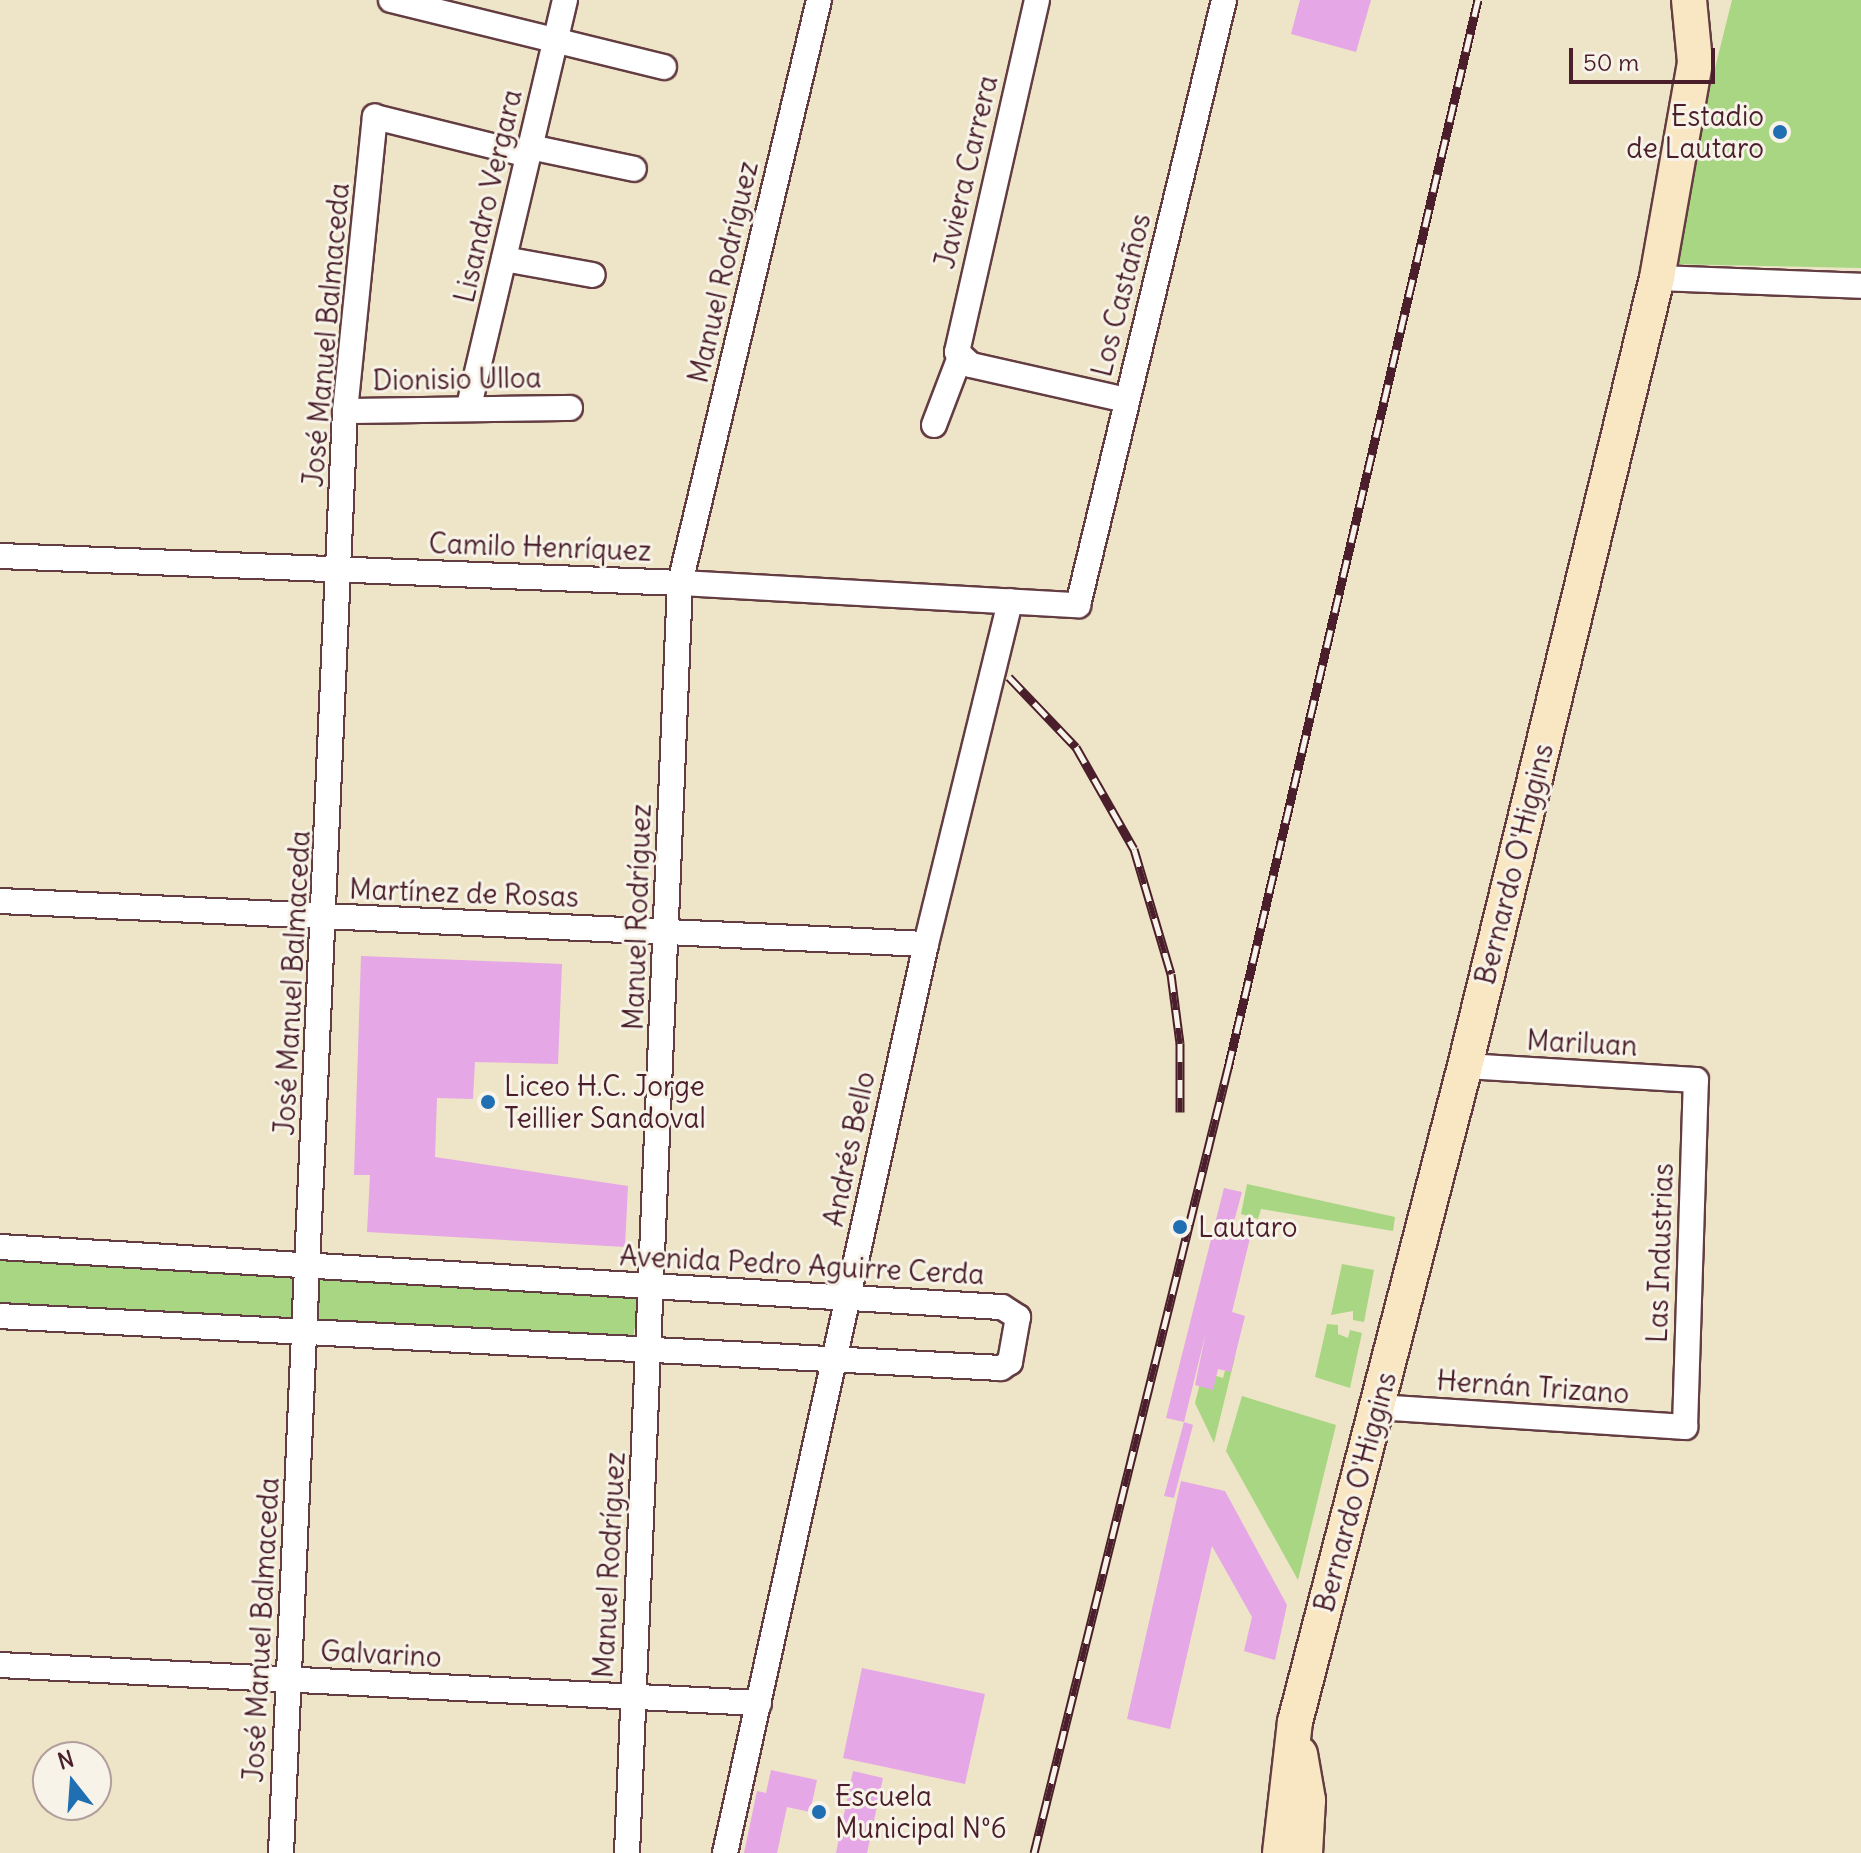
<!DOCTYPE html>
<html>
<head>
<meta charset="utf-8">
<style>
  body { margin:0 }
  #map { position:relative; width:1861px; height:1853px; overflow:hidden; background:#eee4c7; font-family:Delius,sans-serif }
  div>[style] { position:absolute }
  .green>* { inset:0; background:#a9d683 }
  .building>* { inset:0; background:#e5a7e5 }
  .roads { filter:drop-shadow(2px 0 #633d42) drop-shadow(-2px 0 #633d42) drop-shadow(0 2px #633d42) drop-shadow(0 -2px #633d42) }
  .minor>* { height:24px; margin:-12px; padding:0 12px; transform-origin:12px; border-radius:12px; background:#fff }
  .secondary>* { height:34px; margin:-17px; padding:0 17px; transform-origin:17px; border-radius:17px; background:#f9e7c3 }
  .rail>* { height:9px; margin-top:-4.5px; transform-origin:0; background:repeating-linear-gradient(90deg,#f7f3e8 0 18px,#4a1f2b 0 36px); box-sizing:border-box; border-block:2px solid #4a1f2b }
  .dots>* { width:22px; height:22px; translate:-50% -50%; box-sizing:border-box; border:4px solid #f7f3e8; border-radius:50% }
  span { translate:-50% -50%; white-space:nowrap; text-align:center; line-height:1.15; -webkit-text-stroke:6px #f7f3e8; paint-order:stroke }
  .poi-label { font-size:28px; color:#4a1f2b }
  .right { translate:-100% -50%; text-align:right }
  .left { translate:0 -50%; text-align:left }
  .street-label { font-size:28px; color:#4a1f2b }
  .north { position:absolute; left:32px; top:1741px; width:80px; height:80px; box-sizing:border-box; background:#f7f3e8; border:2px solid #b29e9c; border-radius:50%; rotate:343deg; font-size:22px; font-weight:700; line-height:32px; text-align:center; color:#4a1f2b }
  .north::after { content:''; display:block; margin:auto; width:28px; height:36px; background:#1f6fb2; clip-path:polygon(50% 0,100% 100%,50% 72%,0 100%) }
  .scale { position:absolute; left:1569px; top:48px; width:146px; height:36px; box-sizing:border-box; border:4px solid #4a1f2b; border-top:0; padding-left:10px; font-size:24px; line-height:28px; white-space:nowrap; color:#4a1f2b; -webkit-text-stroke:6px #f7f3e8; paint-order:stroke }
</style>
</head>
<body>
<div id="map">
  <div class="green">
    <i style="clip-path:polygon(1732px 0,1861px 0,1861px 268px,1666px 264px)"></i>
    <i style="clip-path:polygon(1247px 1184px,1395px 1217px,1393px 1231px,1261px 1209px,1258px 1219px,1241px 1214px)"></i>
    <i style="clip-path:polygon(0 1260px,304px 1279px,641px 1291px,632px 1343px,0 1308px)"></i>
    <i style="clip-path:polygon(1342px 1264px,1374px 1270px,1364px 1322px,1353px 1320px,1353px 1311px,1331px 1315px)"></i>
    <i style="clip-path:polygon(1327px 1324px,1338px 1325px,1338px 1334px,1348px 1338px,1350px 1330px,1362px 1333px,1350px 1388px,1315px 1377px)"></i>
    <i style="clip-path:polygon(1229px 1355px,1235px 1357px,1214px 1443px,1195px 1403px,1203px 1372px,1223px 1378px)"></i>
    <i style="clip-path:polygon(1242px 1396px,1336px 1425px,1298px 1580px,1226px 1451px)"></i>
  </div>
  <div class="building">
    <i style="clip-path:polygon(1300px 0,1371px 0,1356px 52px,1291px 34px)"></i>
    <i style="clip-path:polygon(361px 956px,562px 964px,558px 1064px,475px 1062px,473px 1099px,437px 1098px,435px 1157px,628px 1186px,625px 1247px,367px 1232px,370px 1175px,354px 1175px)"></i>
    <i style="clip-path:polygon(1224px 1188px,1242px 1192px,1232px 1229px,1251px 1234px,1232px 1312px,1245px 1316px,1231px 1372px,1218px 1369px,1213px 1390px,1195px 1385px,1206px 1332px,1184px 1422px,1166px 1418px)"></i>
    <i style="clip-path:polygon(1184px 1422px,1193px 1425px,1174px 1498px,1164px 1496px)"></i>
    <i style="clip-path:polygon(1181px 1481px,1225px 1491px,1287px 1605px,1275px 1660px,1244px 1651px,1252px 1617px,1212px 1546px,1170px 1729px,1127px 1719px)"></i>
    <i style="clip-path:polygon(862px 1668px,985px 1694px,965px 1784px,843px 1758px)"></i>
    <i style="clip-path:polygon(771px 1770px,817px 1780px,810px 1812px,787px 1807px,777px 1853px,744px 1853px,757px 1791px,766px 1793px)"></i>
    <i style="clip-path:polygon(853px 1771px,883px 1778px,867px 1853px,836px 1853px)"></i>
  </div>
  <div class="roads">
    <div class="minor">
      <i style="left:391px;top:0;width:281px;rotate:13.8deg"></i>
      <i style="left:1037px;top:0;width:361px;rotate:102.8deg"></i>
      <i style="left:957px;top:352px;width:19px;rotate:43deg"></i>
      <i style="left:971px;top:365px;width:159px;rotate:12.7deg"></i>
      <i style="left:530px;top:147px;width:106px;rotate:11.9deg"></i>
      <i style="left:504px;top:259px;width:90px;rotate:10.2deg"></i>
      <i style="left:1657px;top:278px;width:204px;rotate:2.2deg"></i>
      <i style="left:469px;top:406px;width:417px;rotate:-76.7deg"></i>
      <i style="left:345px;top:411px;width:225px;rotate:-0.8deg"></i>
      <i style="left:934px;top:425px;width:73px;rotate:-69.1deg"></i>
      <i style="left:0;top:556px;width:681px;rotate:2.27deg"></i>
      <i style="left:680px;top:583px;width:399px;rotate:3.2deg"></i>
      <i style="left:1078px;top:605px;width:622px;rotate:-76.43deg"></i>
      <i style="left:0;top:901px;width:927px;rotate:2.66deg"></i>
      <i style="left:0;top:1247px;width:1004px;rotate:3.43deg"></i>
      <i style="left:1002px;top:1307px;width:19px;rotate:32deg"></i>
      <i style="left:1018px;top:1317px;width:46px;rotate:100.1deg"></i>
      <i style="left:1010px;top:1362px;width:11px;rotate:146deg"></i>
      <i style="left:1001px;top:1368px;width:1002px;rotate:-177.03deg"></i>
      <i style="left:1377px;top:1407px;width:309px;rotate:3.7deg"></i>
      <i style="left:1685px;top:1427px;width:347px;rotate:-88.2deg"></i>
      <i style="left:1696px;top:1080px;width:231px;rotate:-176.5deg"></i>
      <i style="left:0;top:1665px;width:760px;rotate:2.87deg"></i>
      <i style="left:281px;top:1853px;width:1443px;rotate:-87.46deg"></i>
      <i style="left:345px;top:411px;width:296px;rotate:-84.2deg"></i>
      <i style="left:375px;top:117px;width:158px;rotate:13.9deg"></i>
      <i style="left:627px;top:1853px;width:1271px;rotate:-87.61deg"></i>
      <i style="left:680px;top:583px;width:599px;rotate:-76.59deg"></i>
      <i style="left:725px;top:1853px;width:931px;rotate:-77.53deg"></i>
      <i style="left:926px;top:944px;width:353px;rotate:-76.2deg"></i>
    </div>
    <div class="secondary">
      <i style="left:1300px;top:1754px;width:47px;rotate:80.1deg"></i>
      <i style="left:1308px;top:1800px;width:53px;rotate:93.2deg"></i>
      <i style="left:1280px;top:1853px;width:132px;rotate:-83.5deg"></i>
      <i style="left:1295px;top:1722px;width:678px;rotate:-75.47deg"></i>
      <i style="left:1465px;top:1066px;width:811px;rotate:-76.31deg"></i>
      <i style="left:1657px;top:278px;width:219px;rotate:-80deg"></i>
      <i style="left:1695px;top:62px;width:62px;rotate:-95.5deg"></i>
    </div>
  </div>
  <div class="rail">
    <i style="left:1009px;top:677px;width:97px;rotate:46.3deg"></i>
    <i style="left:1076px;top:747px;width:117px;rotate:60.4deg"></i>
    <i style="left:1134px;top:849px;width:130px;rotate:73.5deg"></i>
    <i style="left:1171px;top:974px;width:70px;rotate:82.6deg"></i>
    <i style="left:1180px;top:1043px;width:69px;rotate:90deg"></i>
    <i style="left:1034px;top:1853px;width:809px;rotate:-76.12deg"></i>
    <i style="left:1228px;top:1068px;width:1097px;rotate:-76.83deg"></i>
  </div>
  <div class="dots">
    <i style="left:1780px;top:132px;background:#1f6fb2"></i>
    <i style="left:488px;top:1102px;background:#1f6fb2"></i>
    <i style="left:1180px;top:1227px;background:#1f6fb2"></i>
    <i style="left:819px;top:1812px;background:#1f6fb2"></i>
  </div>
  <div class="poi-label">
    <span class="right" style="left:1764px;top:132px">Estadio<br>de Lautaro</span>
    <span class="left" style="left:504px;top:1102px">Liceo H.C. Jorge<br>Teillier Sandoval</span>
    <span class="left" style="left:1198px;top:1227px">Lautaro</span>
    <span class="left" style="left:835px;top:1812px">Escuela<br>Municipal N°6</span>
  </div>
  <div class="street-label">
    <span style="left:966px;top:172px;rotate:-77deg">Javiera Carrera</span>
    <span style="left:488px;top:196px;rotate:-77deg">Lisandro Vergara</span>
    <span style="left:723px;top:272px;rotate:-77deg">Manuel Rodríguez</span>
    <span style="left:1121px;top:295px;rotate:-76deg">Los Castaños</span>
    <span style="left:326px;top:335px;rotate:-85deg">José Manuel Balmaceda</span>
    <span style="left:457px;top:379px;rotate:-1deg">Dionisio Ulloa</span>
    <span style="left:540px;top:547px;rotate:2deg">Camilo Henríquez</span>
    <span style="left:1514px;top:864px;rotate:-76deg">Bernardo O'Higgins</span>
    <span style="left:464px;top:893px;rotate:2deg">Martínez de Rosas</span>
    <span style="left:637px;top:917px;rotate:-88deg">Manuel Rodríguez</span>
    <span style="left:292px;top:983px;rotate:-87deg">José Manuel Balmaceda</span>
    <span style="left:1582px;top:1043px;rotate:3deg">Mariluan</span>
    <span style="left:849px;top:1149px;rotate:-78deg">Andrés Bello</span>
    <span style="left:1660px;top:1253px;rotate:-88deg">Las Industrias</span>
    <span style="left:802px;top:1265px;rotate:3deg">Avenida Pedro Aguirre Cerda</span>
    <span style="left:1533px;top:1387px;rotate:4deg">Hernán Trizano</span>
    <span style="left:1355px;top:1492px;rotate:-75deg">Bernardo O'Higgins</span>
    <span style="left:609px;top:1565px;rotate:-87deg">Manuel Rodríguez</span>
    <span style="left:261px;top:1630px;rotate:-87deg">José Manuel Balmaceda</span>
    <span style="left:381px;top:1654px;rotate:3deg">Galvarino</span>
  </div>
  <div class="north">N</div>
  <div class="scale">50 m</div>
</div>
</body>
</html>
